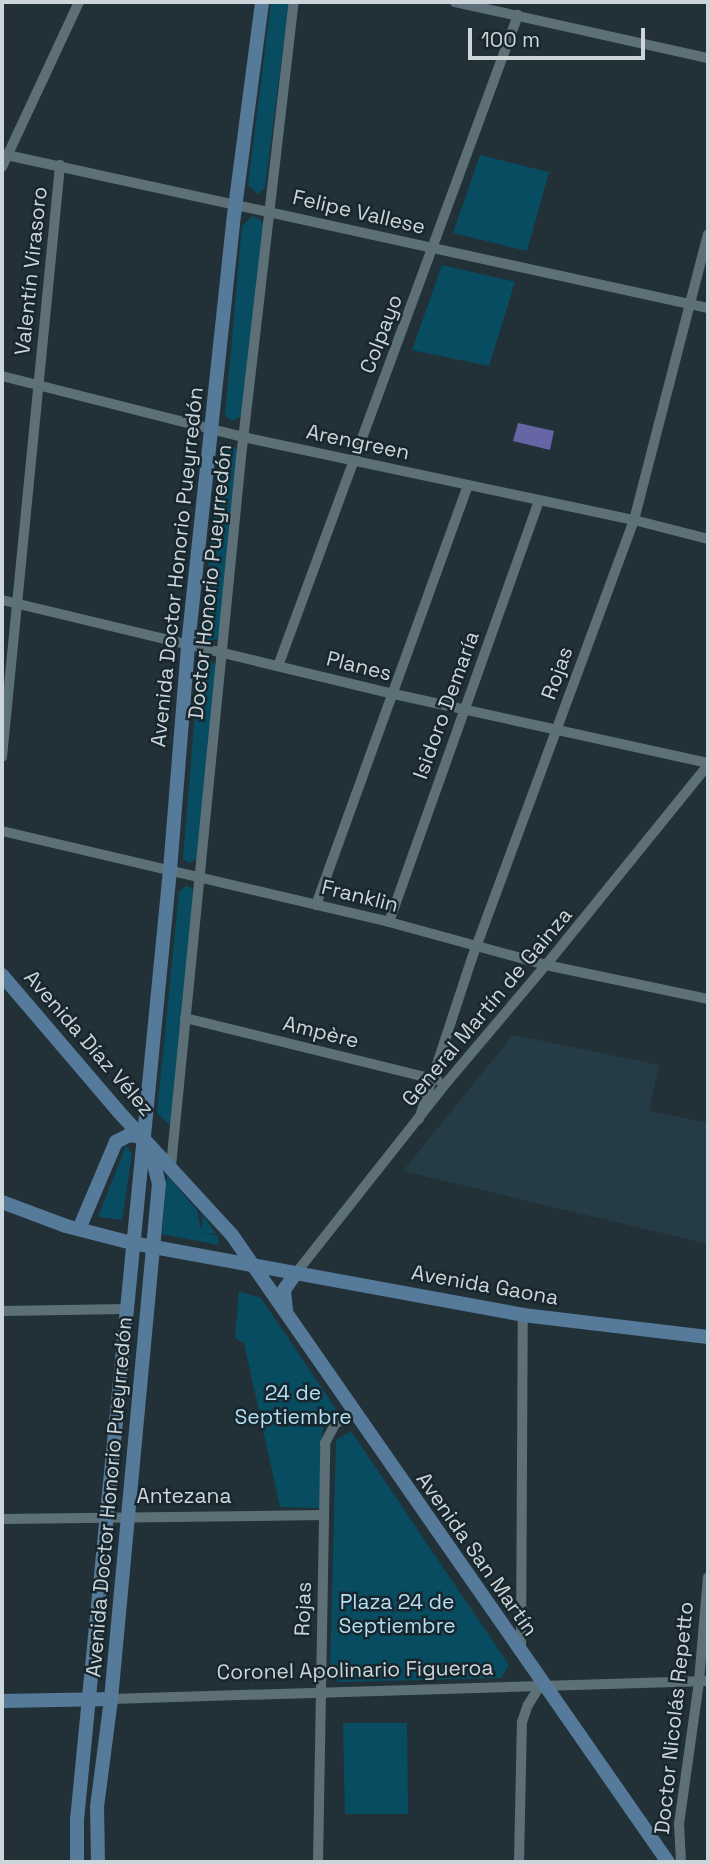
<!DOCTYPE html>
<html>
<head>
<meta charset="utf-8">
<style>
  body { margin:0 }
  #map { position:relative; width:710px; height:1864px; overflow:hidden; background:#223138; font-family:"Space Grotesk",sans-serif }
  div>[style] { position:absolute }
  .built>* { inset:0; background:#253c46 }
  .green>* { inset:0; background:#084c62 }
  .water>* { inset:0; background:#6666a7 }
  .street>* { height:10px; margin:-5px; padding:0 5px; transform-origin:5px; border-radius:5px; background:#5e7077 }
  .secondary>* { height:14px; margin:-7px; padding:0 7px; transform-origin:7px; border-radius:7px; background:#567a9a }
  span { translate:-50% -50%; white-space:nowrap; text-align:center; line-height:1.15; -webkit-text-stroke:5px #18272e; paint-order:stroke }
  .street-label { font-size:21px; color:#ccd6da }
  .park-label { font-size:21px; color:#b4dff3 }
  .frame { position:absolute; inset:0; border:4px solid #ccd6da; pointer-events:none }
  .scale { position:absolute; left:468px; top:28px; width:177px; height:32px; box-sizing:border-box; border:4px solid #ccd6da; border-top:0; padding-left:9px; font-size:21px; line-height:24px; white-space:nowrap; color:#ccd6da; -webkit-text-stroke:5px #18272e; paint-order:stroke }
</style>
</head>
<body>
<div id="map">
  <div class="built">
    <i style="clip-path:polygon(513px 1035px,659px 1065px,649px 1111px,708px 1123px,708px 1244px,403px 1171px)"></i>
  </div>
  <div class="green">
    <i style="clip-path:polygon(271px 2px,289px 2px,265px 187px,258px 194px,248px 185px)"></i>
    <i style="clip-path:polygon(480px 155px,549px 172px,527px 251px,453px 233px)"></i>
    <i style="clip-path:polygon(253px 216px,262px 221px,263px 228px,242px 416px,232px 421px,225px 416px,242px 226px)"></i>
    <i style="clip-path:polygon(442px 265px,515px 282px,489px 366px,412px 350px)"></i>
    <i style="clip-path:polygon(230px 443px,238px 450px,219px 639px,208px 641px,202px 633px,220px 449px)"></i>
    <i style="clip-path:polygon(208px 660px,216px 665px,198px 859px,189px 863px,183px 859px,199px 666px)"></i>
    <i style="clip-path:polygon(187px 885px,194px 891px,172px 1127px,157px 1113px,179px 892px)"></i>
    <i style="clip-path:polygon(126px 1145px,132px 1154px,122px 1220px,98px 1217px)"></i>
    <i style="clip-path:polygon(167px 1175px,197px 1210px,201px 1229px,203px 1222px,201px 1212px,216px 1234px,201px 1232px,218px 1236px,219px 1245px,162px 1234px)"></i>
    <i style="clip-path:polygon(239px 1291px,261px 1298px,338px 1412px,323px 1426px,319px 1508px,280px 1507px,244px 1343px,235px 1338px)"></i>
    <i style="clip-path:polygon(351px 1431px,509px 1665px,501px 1678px,338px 1682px,330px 1673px,336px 1440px)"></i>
    <i style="clip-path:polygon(343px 1723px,407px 1723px,408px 1814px,345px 1814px)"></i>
  </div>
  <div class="water">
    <i style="clip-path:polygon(518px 423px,554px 431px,550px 450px,513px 441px)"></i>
  </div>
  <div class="street">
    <i style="left:455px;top:2px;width:259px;rotate:12.5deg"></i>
    <i style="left:2px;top:154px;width:723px;rotate:12.31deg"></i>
    <i style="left:2px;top:167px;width:182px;rotate:-65deg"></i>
    <i style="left:2px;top:376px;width:249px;rotate:14.2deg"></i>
    <i style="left:243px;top:437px;width:400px;rotate:12deg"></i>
    <i style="left:634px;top:520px;width:76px;rotate:14.4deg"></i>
    <i style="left:2px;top:600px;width:403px;rotate:13.5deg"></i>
    <i style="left:394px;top:694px;width:321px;rotate:12.4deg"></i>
    <i style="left:278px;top:666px;width:694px;rotate:-69.76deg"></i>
    <i style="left:2px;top:757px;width:595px;rotate:-84.4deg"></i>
    <i style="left:2px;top:831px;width:398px;rotate:13.2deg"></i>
    <i style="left:389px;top:922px;width:163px;rotate:15.3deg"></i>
    <i style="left:546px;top:965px;width:166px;rotate:11.9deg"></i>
    <i style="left:316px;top:905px;width:446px;rotate:-70.1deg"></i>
    <i style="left:389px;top:922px;width:447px;rotate:-70.4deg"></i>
    <i style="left:185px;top:1018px;width:260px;rotate:13.8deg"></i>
    <i style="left:419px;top:1119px;width:169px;rotate:-71.8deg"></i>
    <i style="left:472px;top:958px;width:467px;rotate:-69.7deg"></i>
    <i style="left:634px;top:520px;width:295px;rotate:-75.5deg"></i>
    <i style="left:171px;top:1166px;width:712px;rotate:-84.36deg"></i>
    <i style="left:241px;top:457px;width:458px;rotate:-83.4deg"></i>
    <i style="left:296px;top:1273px;width:243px;rotate:-51.7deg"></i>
    <i style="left:447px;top:1082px;width:153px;rotate:-49.8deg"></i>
    <i style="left:546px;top:965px;width:257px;rotate:-51deg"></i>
    <i style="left:2px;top:1311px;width:124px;rotate:-0.9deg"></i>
    <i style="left:2px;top:1519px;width:322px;rotate:-0.7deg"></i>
    <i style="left:521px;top:1652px;width:337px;rotate:-89.7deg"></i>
    <i style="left:111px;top:1699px;width:597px;rotate:-1.73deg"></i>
    <i style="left:318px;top:1862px;width:419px;rotate:-89deg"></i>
    <i style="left:325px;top:1443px;width:21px;rotate:-62deg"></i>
    <i style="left:335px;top:1424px;width:22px;rotate:-34deg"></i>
    <i style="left:519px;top:1862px;width:140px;rotate:-88.8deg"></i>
    <i style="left:522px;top:1722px;width:18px;rotate:-71deg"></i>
    <i style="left:528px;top:1705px;width:25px;rotate:-58deg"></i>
    <i style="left:681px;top:1862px;width:38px;rotate:-93deg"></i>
    <i style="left:679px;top:1824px;width:144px;rotate:-82deg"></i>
    <i style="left:699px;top:1681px;width:104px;rotate:-85.1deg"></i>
  </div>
  <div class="secondary">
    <i style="left:2px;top:975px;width:179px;rotate:49.5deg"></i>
    <i style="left:118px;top:1111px;width:168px;rotate:47.4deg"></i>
    <i style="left:232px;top:1235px;width:764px;rotate:55.19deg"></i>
    <i style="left:2px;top:1202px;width:68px;rotate:20.6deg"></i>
    <i style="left:66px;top:1226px;width:68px;rotate:14.4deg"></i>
    <i style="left:132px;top:1243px;width:398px;rotate:10.4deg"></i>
    <i style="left:523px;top:1315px;width:186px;rotate:6.8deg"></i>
    <i style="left:79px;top:1229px;width:95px;rotate:-67deg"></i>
    <i style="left:116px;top:1142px;width:15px;rotate:-28deg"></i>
    <i style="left:129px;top:1135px;width:15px;rotate:8deg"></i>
    <i style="left:286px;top:1310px;width:20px;rotate:-96deg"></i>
    <i style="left:284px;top:1290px;width:21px;rotate:-55deg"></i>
    <i style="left:2px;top:1701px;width:109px;rotate:-1.1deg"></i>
    <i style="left:77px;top:1862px;width:42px;rotate:-90deg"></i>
    <i style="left:77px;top:1820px;width:955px;rotate:-84.41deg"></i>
    <i style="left:170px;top:870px;width:226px;rotate:-85.4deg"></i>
    <i style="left:188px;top:645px;width:424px;rotate:-83.9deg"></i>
    <i style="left:233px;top:223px;width:223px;rotate:-82.5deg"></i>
    <i style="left:98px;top:1862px;width:55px;rotate:-91deg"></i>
    <i style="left:97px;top:1807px;width:109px;rotate:-82.6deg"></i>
    <i style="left:111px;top:1699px;width:517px;rotate:-84.68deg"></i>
    <i style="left:159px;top:1184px;width:37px;rotate:-104deg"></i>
  </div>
  <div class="street-label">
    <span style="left:359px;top:212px;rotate:13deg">Felipe Vallese</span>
    <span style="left:31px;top:271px;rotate:-84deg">Valentín Virasoro</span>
    <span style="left:381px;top:334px;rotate:-69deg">Colpayo</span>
    <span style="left:358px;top:442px;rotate:12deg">Arengreen</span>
    <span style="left:177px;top:567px;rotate:-84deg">Avenida Doctor Honorio Pueyrredón</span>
    <span style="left:210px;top:582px;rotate:-84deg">Doctor Honorio Pueyrredón</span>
    <span style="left:359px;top:666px;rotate:14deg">Planes</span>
    <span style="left:557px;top:673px;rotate:-70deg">Rojas</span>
    <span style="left:446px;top:705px;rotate:-70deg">Isidoro Demaría</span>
    <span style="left:360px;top:896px;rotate:14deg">Franklin</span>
    <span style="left:487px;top:1007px;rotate:-50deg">General Martín de Gainza</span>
    <span style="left:321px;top:1032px;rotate:14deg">Ampère</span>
    <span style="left:89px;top:1043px;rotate:49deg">Avenida Díaz Vélez</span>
    <span style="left:485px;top:1285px;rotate:10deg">Avenida Gaona</span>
    <span style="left:184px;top:1496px">Antezana</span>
    <span style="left:109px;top:1497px;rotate:-85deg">Avenida Doctor Honorio Pueyrredón</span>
    <span style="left:477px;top:1554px;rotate:55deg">Avenida San Martín</span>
    <span style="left:303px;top:1609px;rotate:-88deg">Rojas</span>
    <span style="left:355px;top:1670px;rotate:-1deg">Coronel Apolinario Figueroa</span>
    <span style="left:674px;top:1718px;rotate:-84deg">Doctor Nicolás Repetto</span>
  </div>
  <div class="park-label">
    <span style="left:293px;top:1405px">24 de<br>Septiembre</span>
    <span style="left:397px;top:1614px">Plaza 24 de<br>Septiembre</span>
  </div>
  <div class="frame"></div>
  <div class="scale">100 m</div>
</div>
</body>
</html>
